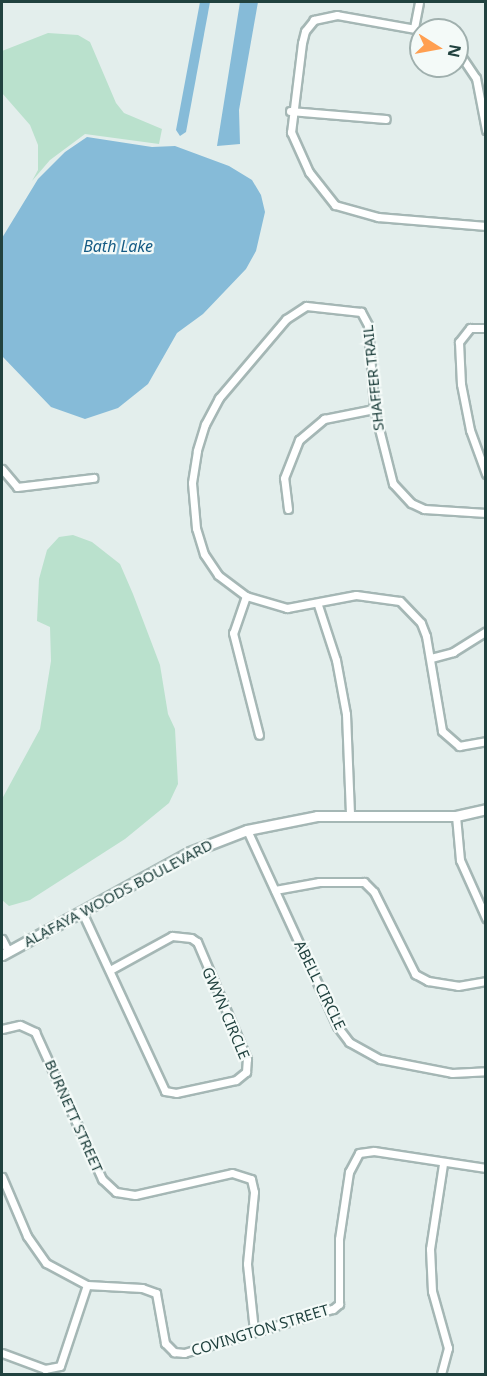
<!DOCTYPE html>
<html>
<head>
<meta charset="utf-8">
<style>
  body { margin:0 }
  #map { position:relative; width:487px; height:1376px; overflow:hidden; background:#e3eeec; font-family:"Noto Sans",sans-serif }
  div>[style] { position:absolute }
  .green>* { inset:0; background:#bae1cd }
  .water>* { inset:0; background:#86bbd8 }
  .roads { filter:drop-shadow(2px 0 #a5b7b5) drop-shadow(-2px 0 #a5b7b5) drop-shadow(0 2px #a5b7b5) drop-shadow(0 -2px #a5b7b5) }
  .street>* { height:7px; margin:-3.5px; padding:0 3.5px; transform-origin:3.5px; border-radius:3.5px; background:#fff }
  .secondary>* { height:9px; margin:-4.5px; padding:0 4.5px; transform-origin:4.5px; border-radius:4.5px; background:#fff }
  span { translate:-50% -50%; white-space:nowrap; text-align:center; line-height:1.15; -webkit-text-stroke:4.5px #f4faf8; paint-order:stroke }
  .street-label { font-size:15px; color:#21423f }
  .water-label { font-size:16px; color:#145b84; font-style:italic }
  .frame { position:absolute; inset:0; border:3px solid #21423f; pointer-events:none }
  .north { position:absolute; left:409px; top:18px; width:60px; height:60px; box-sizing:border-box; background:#f4faf8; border:2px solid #a0b0ae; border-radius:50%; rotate:101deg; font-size:16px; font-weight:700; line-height:24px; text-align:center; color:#21423f }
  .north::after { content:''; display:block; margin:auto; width:21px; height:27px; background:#ff9f51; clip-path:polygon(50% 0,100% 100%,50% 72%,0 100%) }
</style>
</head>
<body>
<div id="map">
  <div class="green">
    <i style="clip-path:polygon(48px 33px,78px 35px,90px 42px,116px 103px,124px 113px,162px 129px,159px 144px,85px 134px,50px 160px,32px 181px,38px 170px,38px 145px,30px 125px,2px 93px,2px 51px)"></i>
    <i style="clip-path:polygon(73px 535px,92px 542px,120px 564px,133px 594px,160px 665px,168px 714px,175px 729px,178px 784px,169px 803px,125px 839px,30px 900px,9px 906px,2px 900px,2px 799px,40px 729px,51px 661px,50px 627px,37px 621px,39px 579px,47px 550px,59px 537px)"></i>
  </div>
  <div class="water">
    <i style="clip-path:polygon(200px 2px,210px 2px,186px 132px,180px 136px,176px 130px)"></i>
    <i style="clip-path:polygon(240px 2px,258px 2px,239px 110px,240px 144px,217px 146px)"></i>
    <i style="clip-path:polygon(87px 137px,152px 147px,175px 146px,229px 166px,252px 180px,261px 195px,265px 212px,256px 251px,246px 269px,203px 314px,177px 333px,148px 384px,118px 408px,85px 419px,51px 407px,2px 356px,2px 238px,38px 179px,65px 152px)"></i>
  </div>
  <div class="roads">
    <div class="street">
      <i style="left:414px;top:28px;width:26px;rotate:-79deg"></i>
      <i style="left:421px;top:30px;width:85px;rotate:-169.9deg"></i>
      <i style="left:337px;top:15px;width:24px;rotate:168deg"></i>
      <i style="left:314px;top:20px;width:14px;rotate:129deg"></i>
      <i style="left:305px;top:31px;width:12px;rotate:104deg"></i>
      <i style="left:302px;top:43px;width:90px;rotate:97deg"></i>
      <i style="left:291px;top:132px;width:44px;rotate:65.8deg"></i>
      <i style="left:309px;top:172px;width:42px;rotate:51.8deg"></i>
      <i style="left:335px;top:205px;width:45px;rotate:15.6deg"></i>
      <i style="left:378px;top:217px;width:108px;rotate:4.8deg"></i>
      <i style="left:457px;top:50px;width:34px;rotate:56deg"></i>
      <i style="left:476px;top:78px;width:53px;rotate:79.1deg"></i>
      <i style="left:290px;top:111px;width:96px;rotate:4.8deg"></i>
      <i style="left:486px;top:328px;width:16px;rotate:180deg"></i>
      <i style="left:470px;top:328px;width:18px;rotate:128deg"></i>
      <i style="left:459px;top:342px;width:42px;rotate:87.3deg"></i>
      <i style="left:461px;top:384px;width:47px;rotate:78.9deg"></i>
      <i style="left:470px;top:430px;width:47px;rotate:70deg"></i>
      <i style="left:2px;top:469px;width:23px;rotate:50deg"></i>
      <i style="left:17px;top:487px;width:77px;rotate:-6.8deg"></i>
      <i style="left:288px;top:509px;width:31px;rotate:-97deg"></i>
      <i style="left:284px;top:478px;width:41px;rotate:-68.5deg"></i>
      <i style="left:299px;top:440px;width:33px;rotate:-40deg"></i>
      <i style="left:324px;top:419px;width:51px;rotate:-11.3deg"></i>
      <i style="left:486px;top:513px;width:62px;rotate:-176.3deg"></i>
      <i style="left:424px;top:509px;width:14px;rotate:-155deg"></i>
      <i style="left:411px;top:503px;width:26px;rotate:-133deg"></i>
      <i style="left:393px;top:484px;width:77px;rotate:-104.2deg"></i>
      <i style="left:374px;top:409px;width:84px;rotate:-94.1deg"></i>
      <i style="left:368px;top:325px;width:15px;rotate:-118deg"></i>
      <i style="left:361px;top:312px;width:55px;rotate:-173.8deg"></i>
      <i style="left:306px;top:306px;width:24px;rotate:147deg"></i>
      <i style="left:286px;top:319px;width:104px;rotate:130.3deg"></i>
      <i style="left:219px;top:398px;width:30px;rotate:118deg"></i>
      <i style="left:205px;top:424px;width:28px;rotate:107deg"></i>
      <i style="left:197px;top:451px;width:32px;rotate:99deg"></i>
      <i style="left:192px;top:483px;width:45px;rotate:84.9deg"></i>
      <i style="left:196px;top:528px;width:27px;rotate:73deg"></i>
      <i style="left:204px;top:554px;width:25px;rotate:56deg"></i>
      <i style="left:218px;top:575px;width:35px;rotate:37deg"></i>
      <i style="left:246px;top:596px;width:43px;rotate:16.3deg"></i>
      <i style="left:287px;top:608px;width:70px;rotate:-10.7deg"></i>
      <i style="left:356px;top:595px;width:44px;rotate:7.8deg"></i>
      <i style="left:400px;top:601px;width:30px;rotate:46deg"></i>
      <i style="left:421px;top:623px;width:14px;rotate:69deg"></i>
      <i style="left:426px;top:636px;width:96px;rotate:80.4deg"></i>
      <i style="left:442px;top:731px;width:23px;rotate:41deg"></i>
      <i style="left:459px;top:746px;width:27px;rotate:-10deg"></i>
      <i style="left:246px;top:596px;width:39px;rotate:109deg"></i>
      <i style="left:233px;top:633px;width:105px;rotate:75.7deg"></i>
      <i style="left:318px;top:605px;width:58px;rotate:71.9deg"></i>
      <i style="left:336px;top:660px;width:55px;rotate:79.5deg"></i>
      <i style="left:346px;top:714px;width:100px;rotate:87.7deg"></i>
      <i style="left:431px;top:658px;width:23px;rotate:-15deg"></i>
      <i style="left:453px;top:652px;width:39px;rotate:-32deg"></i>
      <i style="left:456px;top:816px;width:44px;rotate:84.8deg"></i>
      <i style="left:460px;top:860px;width:64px;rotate:65.9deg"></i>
      <i style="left:247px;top:830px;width:216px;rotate:65.3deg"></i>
      <i style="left:337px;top:1026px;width:20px;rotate:53deg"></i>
      <i style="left:349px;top:1042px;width:35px;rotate:29deg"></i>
      <i style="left:380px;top:1059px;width:73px;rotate:11deg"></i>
      <i style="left:452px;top:1073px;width:34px;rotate:-3deg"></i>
      <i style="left:275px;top:890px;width:45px;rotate:-10.3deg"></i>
      <i style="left:319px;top:882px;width:45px"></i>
      <i style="left:364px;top:882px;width:14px;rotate:45deg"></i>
      <i style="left:374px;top:892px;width:92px;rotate:63.4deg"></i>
      <i style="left:415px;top:974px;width:15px;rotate:28deg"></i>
      <i style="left:428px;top:981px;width:30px;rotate:9deg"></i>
      <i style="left:458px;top:986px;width:28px;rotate:-10deg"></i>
      <i style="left:82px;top:912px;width:197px;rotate:65.1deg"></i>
      <i style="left:165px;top:1091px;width:11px;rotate:10deg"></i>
      <i style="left:176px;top:1093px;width:61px;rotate:-12.2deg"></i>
      <i style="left:236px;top:1080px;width:13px;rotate:-39deg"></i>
      <i style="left:246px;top:1072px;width:13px;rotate:-86deg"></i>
      <i style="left:247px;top:1059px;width:127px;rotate:-113.1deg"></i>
      <i style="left:197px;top:942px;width:7px;rotate:-146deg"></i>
      <i style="left:191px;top:938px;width:19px;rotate:-174deg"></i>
      <i style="left:172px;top:936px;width:71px;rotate:151.3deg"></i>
      <i style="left:2px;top:939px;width:13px;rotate:63deg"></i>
      <i style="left:2px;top:1029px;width:18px;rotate:-13deg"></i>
      <i style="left:20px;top:1025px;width:17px;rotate:25deg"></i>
      <i style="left:35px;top:1032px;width:162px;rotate:65.5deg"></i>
      <i style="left:102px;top:1179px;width:19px;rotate:43deg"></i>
      <i style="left:116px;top:1192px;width:19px;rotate:9deg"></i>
      <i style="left:135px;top:1195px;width:99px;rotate:-12.8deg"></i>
      <i style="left:232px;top:1173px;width:20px;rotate:18deg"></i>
      <i style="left:251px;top:1179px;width:13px;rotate:77deg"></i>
      <i style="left:254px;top:1192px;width:72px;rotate:95.6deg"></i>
      <i style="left:247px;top:1264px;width:67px;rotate:84deg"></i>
      <i style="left:2px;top:1177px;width:64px;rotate:67deg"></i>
      <i style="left:27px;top:1236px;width:33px;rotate:55deg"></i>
      <i style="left:46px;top:1263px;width:47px;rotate:28.2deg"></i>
      <i style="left:87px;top:1285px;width:55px;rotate:3.1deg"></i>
      <i style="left:142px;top:1288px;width:15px;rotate:20deg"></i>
      <i style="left:156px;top:1293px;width:51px;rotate:79.8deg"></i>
      <i style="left:165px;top:1343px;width:13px;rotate:45deg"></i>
      <i style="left:174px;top:1352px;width:10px;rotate:6deg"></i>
      <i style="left:184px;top:1353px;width:155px;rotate:-16.5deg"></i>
      <i style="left:333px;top:1309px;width:8px;rotate:-40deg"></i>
      <i style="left:339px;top:1304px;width:65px;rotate:-90deg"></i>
      <i style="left:339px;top:1239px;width:68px;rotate:-81.5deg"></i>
      <i style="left:349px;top:1172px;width:21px;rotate:-62deg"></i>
      <i style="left:359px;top:1153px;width:15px;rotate:-8deg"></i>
      <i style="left:374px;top:1151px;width:113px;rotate:8.6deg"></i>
      <i style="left:2px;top:1353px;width:46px;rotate:20.4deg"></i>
      <i style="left:45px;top:1369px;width:15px;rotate:-11deg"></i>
      <i style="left:60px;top:1366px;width:85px;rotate:-71.6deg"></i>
      <i style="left:441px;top:1374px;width:27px;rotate:-75deg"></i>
      <i style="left:448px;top:1348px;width:59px;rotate:-105.7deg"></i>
      <i style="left:432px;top:1291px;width:42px;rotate:-92.7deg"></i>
      <i style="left:430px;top:1249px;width:86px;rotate:-81.3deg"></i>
    </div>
    <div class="secondary">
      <i style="left:2px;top:955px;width:214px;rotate:-28.7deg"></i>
      <i style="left:190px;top:852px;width:61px;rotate:-21.1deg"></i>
      <i style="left:247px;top:830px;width:71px;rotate:-11.3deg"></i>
      <i style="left:317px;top:816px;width:139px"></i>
      <i style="left:456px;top:816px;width:31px;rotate:-13deg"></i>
    </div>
  </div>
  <div class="street-label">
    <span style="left:373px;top:378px;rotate:-96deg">SHAFFER TRAIL</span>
    <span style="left:118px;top:893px;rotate:-28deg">ALAFAYA WOODS BOULEVARD</span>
    <span style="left:320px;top:985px;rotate:64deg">ABELL CIRCLE</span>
    <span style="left:226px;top:1013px;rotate:67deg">GWYN CIRCLE</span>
    <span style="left:74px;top:1116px;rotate:66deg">BURNETT STREET</span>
    <span style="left:260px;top:1330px;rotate:-17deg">COVINGTON STREET</span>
  </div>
  <div class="water-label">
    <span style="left:118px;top:246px">Bath Lake</span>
  </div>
  <div class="frame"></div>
  <div class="north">N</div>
</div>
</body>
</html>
